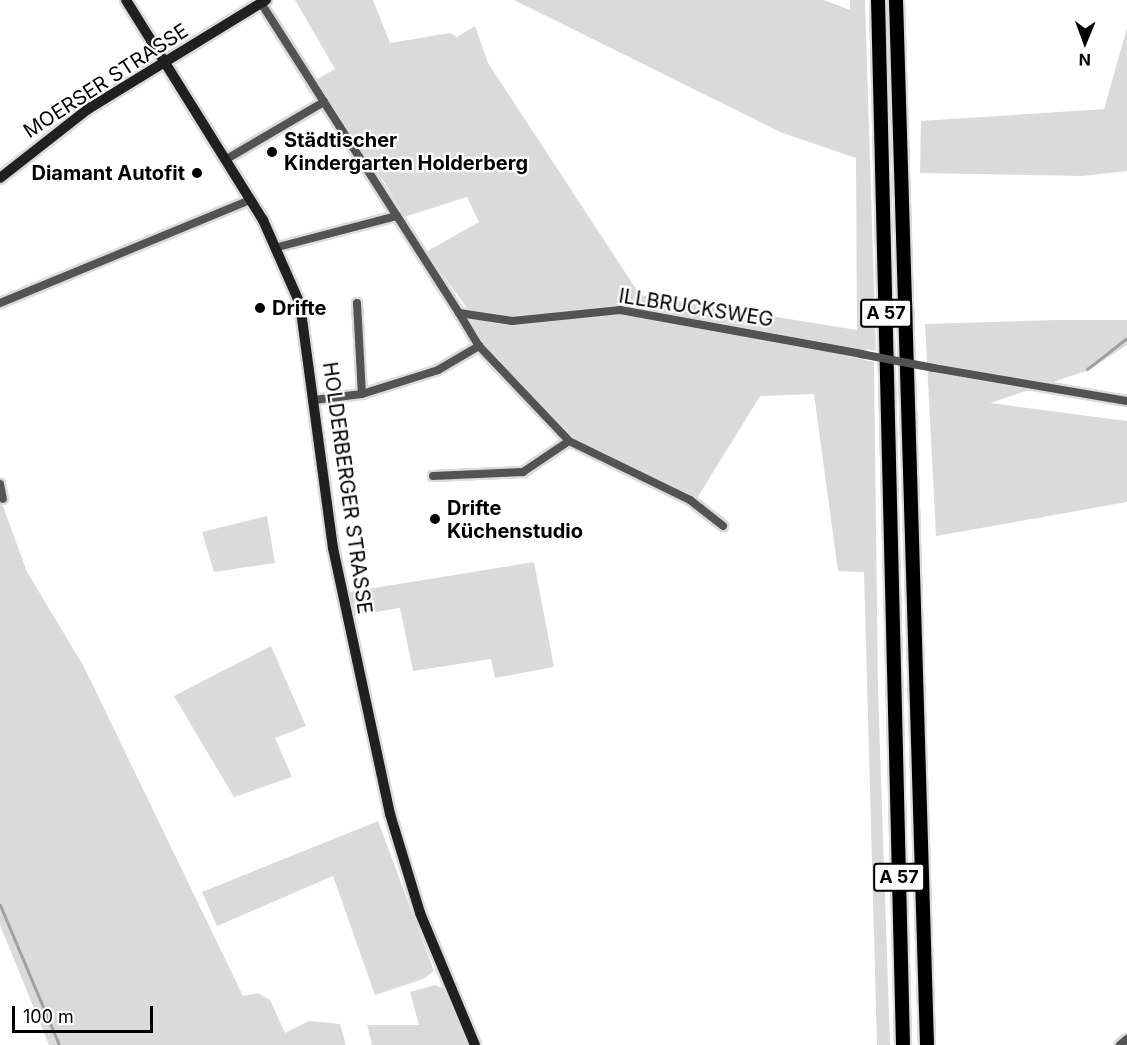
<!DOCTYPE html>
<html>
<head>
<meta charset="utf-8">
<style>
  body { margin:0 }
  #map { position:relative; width:1127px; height:1045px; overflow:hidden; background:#fff; font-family:Inter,sans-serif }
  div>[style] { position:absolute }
  .green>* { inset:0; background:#dadada }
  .stream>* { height:3px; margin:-1.5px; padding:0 1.5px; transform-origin:1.5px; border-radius:1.5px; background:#a1a1a1 }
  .roads { filter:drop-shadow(2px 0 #dbdbdb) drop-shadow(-2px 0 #dbdbdb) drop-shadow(0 2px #dbdbdb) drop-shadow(0 -2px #dbdbdb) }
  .street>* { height:8px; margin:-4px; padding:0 4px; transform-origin:4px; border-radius:4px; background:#535353 }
  .secondary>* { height:10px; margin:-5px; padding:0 5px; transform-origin:5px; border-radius:5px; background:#202020 }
  .highway>* { height:14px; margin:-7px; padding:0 7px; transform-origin:7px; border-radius:7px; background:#000 }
  .street-bridge>* { height:8px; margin:-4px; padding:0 4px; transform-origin:4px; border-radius:4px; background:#535353 }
  .dots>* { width:16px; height:16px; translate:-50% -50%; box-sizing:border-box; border:3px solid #fff; border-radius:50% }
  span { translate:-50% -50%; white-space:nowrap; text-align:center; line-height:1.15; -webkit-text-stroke:4.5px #fff; paint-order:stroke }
  .shield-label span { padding:2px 4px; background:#fff; border:2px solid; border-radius:4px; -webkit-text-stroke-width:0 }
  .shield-label { font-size:18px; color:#000; font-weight:700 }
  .street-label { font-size:20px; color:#000 }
  .poi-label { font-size:20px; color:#000; font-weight:700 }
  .left { translate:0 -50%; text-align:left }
  .right { translate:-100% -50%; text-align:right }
  .north { position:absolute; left:1055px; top:12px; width:60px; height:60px; -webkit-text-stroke:4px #fff; paint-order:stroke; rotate:181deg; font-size:16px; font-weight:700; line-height:24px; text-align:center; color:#000 }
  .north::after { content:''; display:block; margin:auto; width:21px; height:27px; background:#000; clip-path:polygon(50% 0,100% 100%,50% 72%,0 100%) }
  .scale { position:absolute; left:12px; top:1006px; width:141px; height:27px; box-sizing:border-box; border:3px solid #000; border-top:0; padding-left:8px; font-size:18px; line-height:21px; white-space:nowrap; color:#000; -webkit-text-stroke:4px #fff; paint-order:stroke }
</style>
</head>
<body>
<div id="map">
  <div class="green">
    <i style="clip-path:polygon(295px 0,373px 0,390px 43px,450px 33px,457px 37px,475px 26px,488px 63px,640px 295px,857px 330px,856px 158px,780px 132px,514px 0,824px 0,850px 10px,850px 0,865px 0,876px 351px,636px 308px,499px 316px,467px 308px,426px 252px,479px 222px,467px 197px,404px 217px,385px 183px,377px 173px,369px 177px,305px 86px,335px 69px)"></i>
    <i style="clip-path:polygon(1127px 28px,1127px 171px,1083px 176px,920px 173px,921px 121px,1104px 109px)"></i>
    <i style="clip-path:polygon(590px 315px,635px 316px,874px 362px,878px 689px,890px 1045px,877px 1045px,864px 572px,838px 571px,814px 394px,760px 396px,696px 500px,571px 438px,494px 358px,471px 322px)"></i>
    <i style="clip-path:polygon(1056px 320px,1127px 320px,1127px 345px,1089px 370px,990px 403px,1127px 421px,1127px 502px,936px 536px,925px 324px)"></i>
    <i style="clip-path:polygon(0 498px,27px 572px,84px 667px,243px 996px,258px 993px,270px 1000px,285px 1033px,309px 1021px,340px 1024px,346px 1045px,49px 1045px,0 925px)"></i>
    <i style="clip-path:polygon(267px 516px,275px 563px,214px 572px,202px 532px)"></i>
    <i style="clip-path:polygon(534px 562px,554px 667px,495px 678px,491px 659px,413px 671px,400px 608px,354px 616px,349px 592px)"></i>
    <i style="clip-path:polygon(271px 646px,306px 726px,275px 738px,292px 777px,234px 797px,174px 696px)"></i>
    <i style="clip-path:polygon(378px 821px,434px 971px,423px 979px,375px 995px,333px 876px,217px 926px,202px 892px)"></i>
    <i style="clip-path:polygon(435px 985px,443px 988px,469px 1045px,372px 1045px,367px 1025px,419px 1025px,410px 992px)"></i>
  </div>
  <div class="stream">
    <i style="left:1087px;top:369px;width:51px;rotate:-37.8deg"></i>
    <i style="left:0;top:905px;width:152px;rotate:67.1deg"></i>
  </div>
  <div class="roads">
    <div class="street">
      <i style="left:261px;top:3px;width:117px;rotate:57.5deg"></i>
      <i style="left:225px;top:160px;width:115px;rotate:-30.4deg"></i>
      <i style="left:324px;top:102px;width:135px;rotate:57.4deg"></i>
      <i style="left:278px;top:247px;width:123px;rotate:-14.6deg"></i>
      <i style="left:397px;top:216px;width:115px;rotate:57.4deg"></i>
      <i style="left:459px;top:313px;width:54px;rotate:8.6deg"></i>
      <i style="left:512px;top:321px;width:109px;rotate:-5.8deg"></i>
      <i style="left:620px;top:310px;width:245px;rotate:10.3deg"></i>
      <i style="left:0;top:303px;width:270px;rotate:-22.4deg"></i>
      <i style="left:357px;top:303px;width:91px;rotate:86.9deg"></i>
      <i style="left:459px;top:313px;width:39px;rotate:59deg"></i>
      <i style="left:479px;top:346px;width:131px;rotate:46.5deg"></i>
      <i style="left:569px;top:441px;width:135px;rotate:26deg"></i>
      <i style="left:690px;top:500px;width:42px;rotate:38.2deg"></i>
      <i style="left:934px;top:368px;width:196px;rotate:9.7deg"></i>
      <i style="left:314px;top:400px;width:48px;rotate:-7.1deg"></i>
      <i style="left:362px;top:394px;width:80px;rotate:-17.5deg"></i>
      <i style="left:438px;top:370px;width:48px;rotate:-30.3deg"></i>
      <i style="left:433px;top:476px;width:90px;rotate:-2.5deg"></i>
      <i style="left:523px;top:472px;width:55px;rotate:-34deg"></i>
      <i style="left:0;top:484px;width:15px;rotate:79deg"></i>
      <i style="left:1120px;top:1045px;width:9px;rotate:-41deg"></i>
    </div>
    <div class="secondary">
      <i style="left:126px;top:0;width:259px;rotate:58.1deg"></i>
      <i style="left:263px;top:220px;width:92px;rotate:66.2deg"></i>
      <i style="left:300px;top:304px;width:246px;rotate:82.3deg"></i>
      <i style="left:333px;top:548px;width:272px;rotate:77.9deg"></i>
      <i style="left:390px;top:814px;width:103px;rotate:73.1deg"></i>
      <i style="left:420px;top:913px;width:143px;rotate:67.4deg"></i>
      <i style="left:0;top:178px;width:112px;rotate:-38.1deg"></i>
      <i style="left:88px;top:109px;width:209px;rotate:-31.5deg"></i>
    </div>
    <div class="highway">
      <i style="left:878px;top:0;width:1045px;rotate:88.63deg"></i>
      <i style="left:896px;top:0;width:1045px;rotate:88.3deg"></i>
    </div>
  </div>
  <div class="street-bridge">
    <i style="left:861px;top:354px;width:74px;rotate:10.9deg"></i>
  </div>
  <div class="dots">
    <i style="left:272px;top:152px;background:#000"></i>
    <i style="left:197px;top:173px;background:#000"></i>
    <i style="left:260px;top:308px;background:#000"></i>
    <i style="left:435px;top:519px;background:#000"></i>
  </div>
  <div class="shield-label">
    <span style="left:886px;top:313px">A 57</span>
    <span style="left:899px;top:877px">A 57</span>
  </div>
  <div class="street-label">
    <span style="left:106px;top:81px;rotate:-33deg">MOERSER STRASSE</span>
    <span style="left:696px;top:308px;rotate:9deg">ILLBRUCKSWEG</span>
    <span style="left:347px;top:488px;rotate:82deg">HOLDERBERGER STRASSE</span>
  </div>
  <div class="poi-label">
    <span class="left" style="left:284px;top:152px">Städtischer<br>Kindergarten Holderberg</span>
    <span class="right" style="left:185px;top:173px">Diamant Autofit</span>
    <span class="left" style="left:272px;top:308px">Drifte</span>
    <span class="left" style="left:447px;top:520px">Drifte<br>Küchenstudio</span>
  </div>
  <div class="north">N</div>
  <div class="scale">100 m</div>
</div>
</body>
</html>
